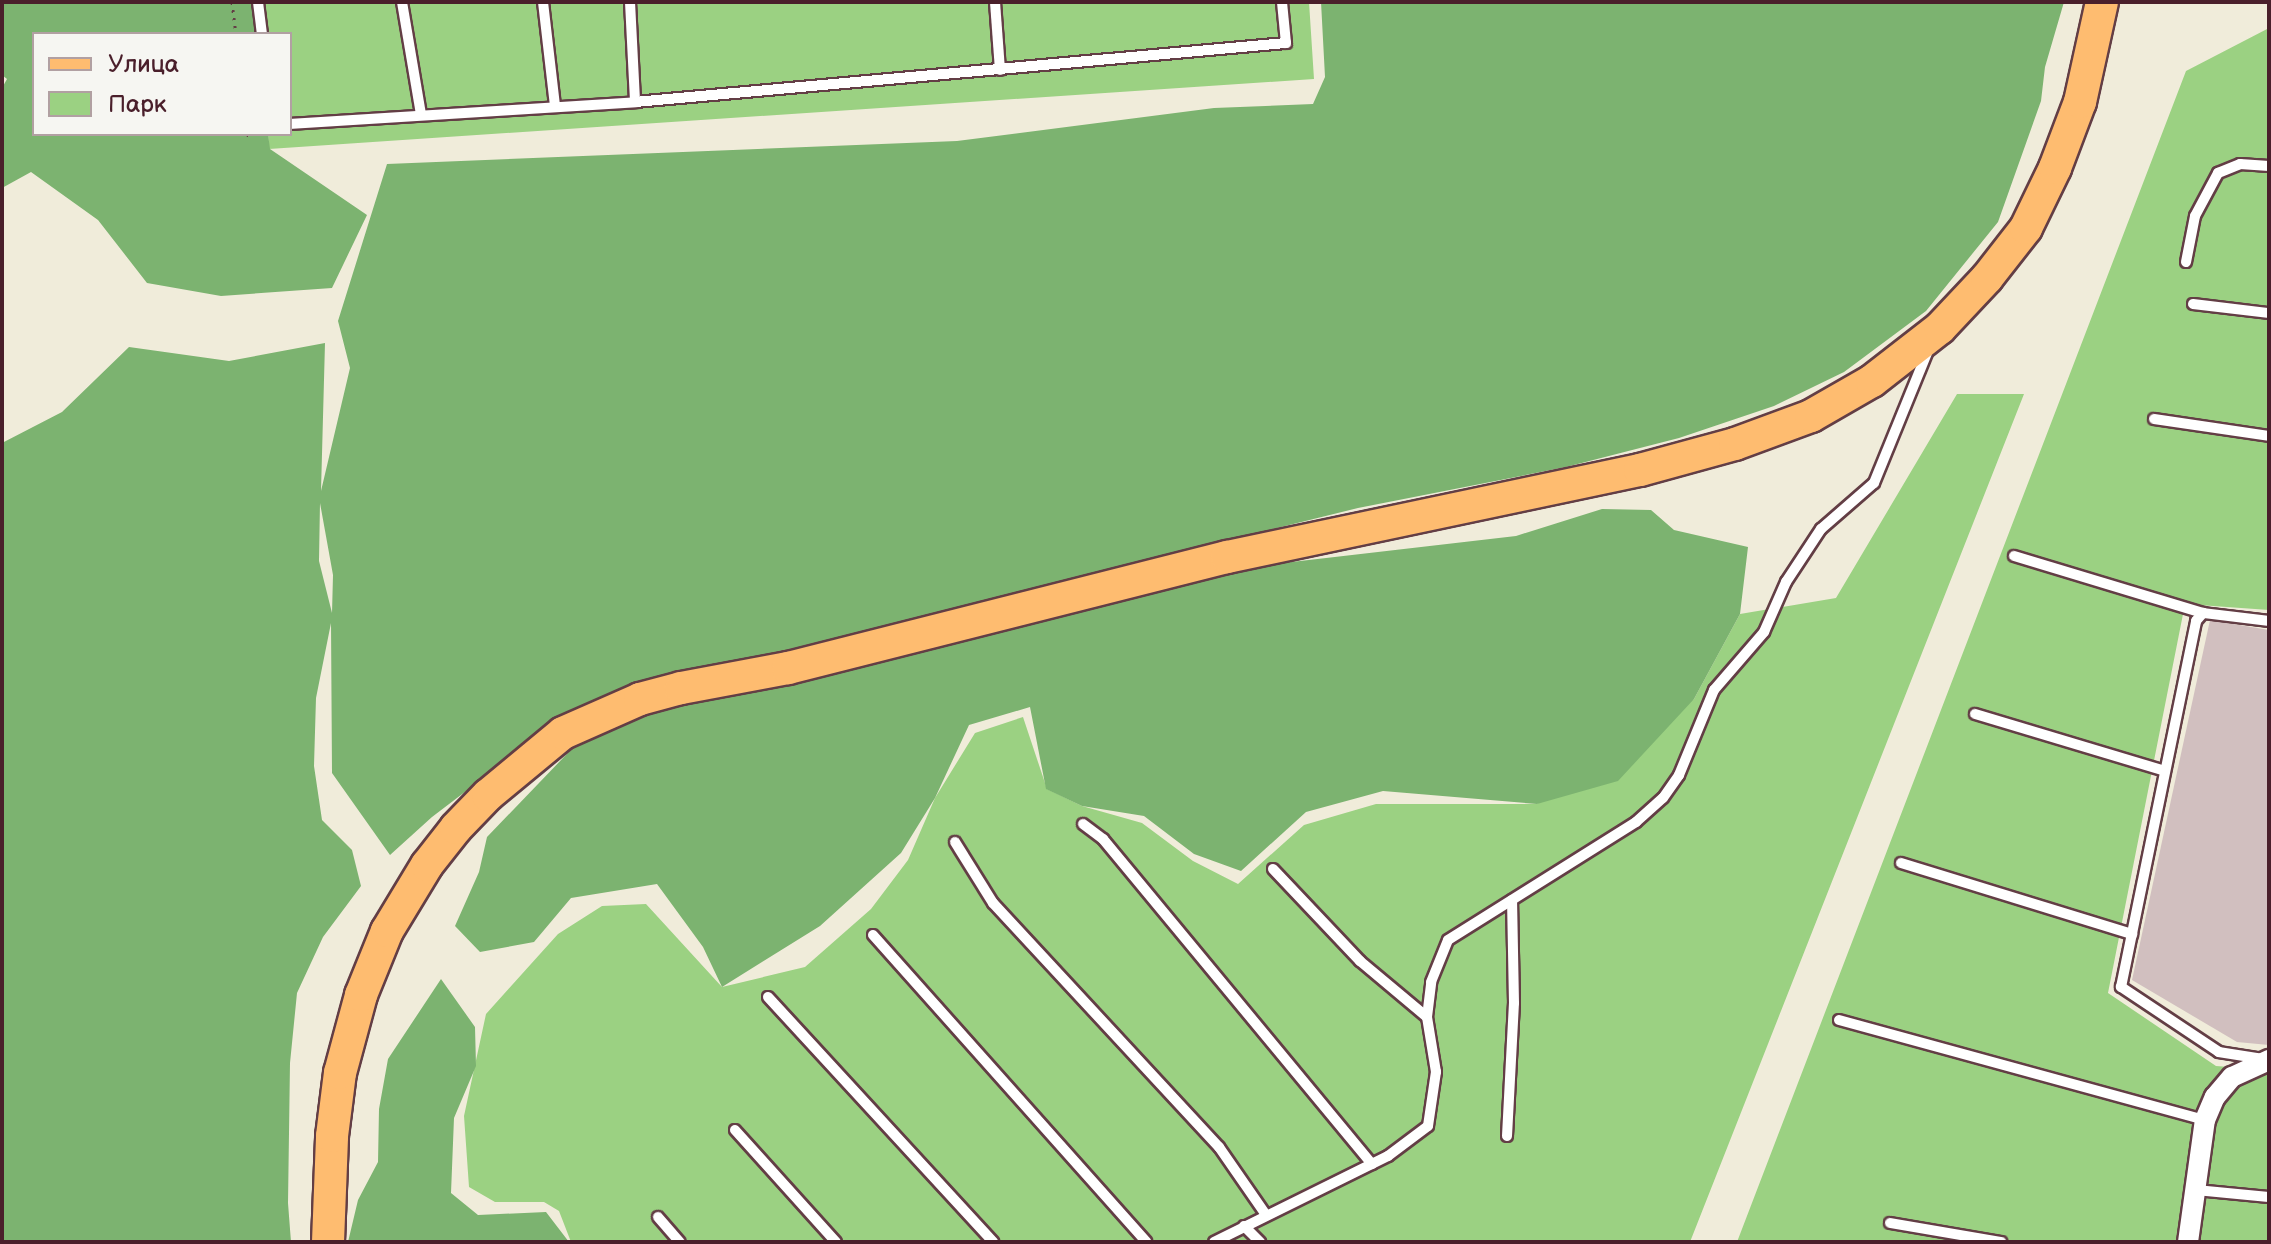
<!DOCTYPE html>
<html>
<head>
<meta charset="utf-8">
<style>
  body { margin:0 }
  #map { position:relative; width:2271px; height:1244px; overflow:hidden; background:#f0ecda; font-family:"Balsamiq Sans",sans-serif }
  div>[style] { position:absolute }
  .industrial>* { inset:0; background:#d1bfbf }
  .green>* { inset:0; background:#9bd182 }
  .forest>* { inset:0; background:#7cb370 }
  .path>* { height:3px; margin-top:-1.5px; transform-origin:0; background:repeating-linear-gradient(90deg,#633e45 0 2px,transparent 0 8px) }
  .roads { filter:drop-shadow(2px 0 #633e45) drop-shadow(-2px 0 #633e45) drop-shadow(0 2px #633e45) drop-shadow(0 -2px #633e45) }
  .lane>* { height:10px; margin:-5px; padding:0 5px; transform-origin:5px; border-radius:5px; background:#fff }
  .street>* { height:20px; margin:-10px; padding:0 10px; transform-origin:10px; border-radius:10px; background:#fff }
  .primary>* { height:32px; margin:-16px; padding:0 16px; transform-origin:16px; border-radius:16px; background:#febc70 }
  span { translate:-50% -50%; white-space:nowrap; text-align:center; line-height:1.15; -webkit-text-stroke:6px #f6f6f2; paint-order:stroke }
  .frame { position:absolute; inset:0; border:4px solid #4a1f2b; pointer-events:none }
  .legend { position:absolute; left:32px; top:32px; width:260px; height:104px; box-sizing:border-box; background:#f6f6f2; border:2px solid #b1a0a2; margin:0; padding:10px 14px; list-style:none; font-size:24px; color:#4a1f2b }
  .legend li { display:flex; align-items:center; gap:16px; height:40px }
  .legend b { width:40px; border:2px solid #b1a0a2 }
</style>
</head>
<body>
<div id="map">
  <div class="industrial">
    <i style="clip-path:polygon(2210px 620px,2269px 630px,2269px 1045px,2237px 1042px,2132px 980px)"></i>
  </div>
  <div class="green">
    <i style="clip-path:polygon(252px 2px,1309px 2px,1314px 79px,269px 149px,268px 134px,290px 134px,290px 34px,256px 34px)"></i>
    <i style="clip-path:polygon(2269px 28px,2269px 610px,2185px 604px,2108px 993px,2216px 1066px,2269px 1070px,2269px 1242px,1737px 1242px,2186px 71px)"></i>
    <i style="clip-path:polygon(1957px 394px,2024px 394px,1690px 1242px,571px 1242px,559px 1211px,544px 1202px,495px 1202px,469px 1187px,464px 1116px,486px 1014px,558px 934px,602px 906px,646px 904px,722px 987px,805px 967px,871px 909px,908px 860px,935px 798px,975px 733px,1023px 717px,1047px 789px,1082px 806px,1142px 823px,1193px 861px,1238px 884px,1304px 825px,1376px 804px,1537px 804px,1694px 699px,1740px 614px,1836px 598px)"></i>
  </div>
  <div class="forest">
    <i style="clip-path:polygon(2px 2px,252px 2px,256px 34px,34px 34px,34px 134px,268px 134px,270px 149px,367px 215px,332px 288px,221px 296px,147px 283px,98px 220px,31px 172px,2px 188px,2px 88px,7px 79px,2px 75px)"></i>
    <i style="clip-path:polygon(evenodd,1321px 2px,2064px 2px,2045px 67px,2041px 101px,1998px 222px,1926px 311px,1844px 372px,1774px 406px,1679px 438px,1566px 467px,1358px 508px,694px 673px,499px 766px,432px 817px,390px 855px,332px 773px,331px 623px,316px 698px,314px 766px,322px 820px,352px 850px,361px 886px,323px 937px,297px 993px,290px 1063px,288px 1203px,291px 1242px,2px 1242px,2px 443px,62px 412px,129px 347px,229px 361px,325px 343px,321px 491px,350px 368px,338px 321px,387px 164px,957px 141px,1214px 108px,1313px 104px,1325px 77px,1321px 2px,320px 503px,333px 575px,332px 613px,319px 561px,320px 503px)"></i>
    <i style="clip-path:polygon(1602px 509px,1651px 510px,1674px 530px,1748px 547px,1740px 614px,1694px 699px,1618px 781px,1537px 804px,1383px 791px,1306px 812px,1241px 871px,1194px 854px,1144px 816px,1082px 806px,1046px 789px,1030px 707px,969px 725px,935px 798px,901px 853px,820px 926px,722px 987px,703px 947px,657px 884px,571px 898px,534px 942px,480px 952px,455px 926px,479px 872px,487px 837px,588px 732px,652px 708px,1249px 567px,1516px 536px)"></i>
    <i style="clip-path:polygon(441px 979px,475px 1027px,476px 1066px,454px 1118px,451px 1193px,478px 1215px,546px 1212px,569px 1242px,348px 1242px,358px 1200px,378px 1162px,379px 1109px,388px 1059px)"></i>
  </div>
  <div class="path">
    <i style="left:232px;top:2px;width:32px;rotate:83deg"></i>
    <i style="left:248px;top:134px;width:7px;rotate:82deg"></i>
  </div>
  <div class="roads">
    <div class="lane">
      <i style="left:258px;top:2px;width:32px;rotate:83deg"></i>
      <i style="left:402px;top:2px;width:114px;rotate:80.4deg"></i>
      <i style="left:543px;top:2px;width:105px;rotate:83.4deg"></i>
      <i style="left:630px;top:2px;width:100px;rotate:87.1deg"></i>
      <i style="left:995px;top:2px;width:68px;rotate:85.8deg"></i>
      <i style="left:290px;top:124px;width:346px;rotate:-3.6deg"></i>
      <i style="left:635px;top:102px;width:654px;rotate:-5.18deg"></i>
      <i style="left:1286px;top:43px;width:41px;rotate:-95.6deg"></i>
      <i style="left:2186px;top:262px;width:47px;rotate:-78.9deg"></i>
      <i style="left:2195px;top:216px;width:49px;rotate:-61.9deg"></i>
      <i style="left:2218px;top:173px;width:24px;rotate:-22deg"></i>
      <i style="left:2240px;top:164px;width:29px;rotate:4deg"></i>
      <i style="left:2193px;top:304px;width:77px;rotate:6.8deg"></i>
      <i style="left:2154px;top:419px;width:116px;rotate:8.4deg"></i>
      <i style="left:2014px;top:556px;width:197px;rotate:16.8deg"></i>
      <i style="left:1975px;top:714px;width:198px;rotate:16.7deg"></i>
      <i style="left:1083px;top:824px;width:25px;rotate:37deg"></i>
      <i style="left:1103px;top:839px;width:422px;rotate:50.4deg"></i>
      <i style="left:955px;top:842px;width:72px;rotate:58.1deg"></i>
      <i style="left:993px;top:903px;width:333px;rotate:47.2deg"></i>
      <i style="left:1219px;top:1147px;width:83px;rotate:55.3deg"></i>
      <i style="left:1901px;top:863px;width:242px;rotate:17.1deg"></i>
      <i style="left:1273px;top:869px;width:127px;rotate:46.6deg"></i>
      <i style="left:1360px;top:961px;width:87px;rotate:39.9deg"></i>
      <i style="left:873px;top:935px;width:411px;rotate:48.3deg"></i>
      <i style="left:768px;top:997px;width:333px;rotate:47.4deg"></i>
      <i style="left:1839px;top:1020px;width:379px;rotate:15.3deg"></i>
      <i style="left:2263px;top:1059px;width:45px;rotate:-171deg"></i>
      <i style="left:2219px;top:1052px;width:118px;rotate:-146.4deg"></i>
      <i style="left:2121px;top:987px;width:374px;rotate:-78.4deg"></i>
      <i style="left:2196px;top:621px;width:11px;rotate:-49deg"></i>
      <i style="left:2203px;top:613px;width:66px;rotate:6.9deg"></i>
      <i style="left:735px;top:1130px;width:151px;rotate:48deg"></i>
      <i style="left:1507px;top:1136px;width:133px;rotate:-87deg"></i>
      <i style="left:1514px;top:1003px;width:103px;rotate:-91.1deg"></i>
      <i style="left:2196px;top:1190px;width:73px;rotate:5.5deg"></i>
      <i style="left:658px;top:1217px;width:33px;rotate:49deg"></i>
      <i style="left:1890px;top:1223px;width:113px;rotate:9.7deg"></i>
      <i style="left:1244px;top:1226px;width:23px;rotate:45deg"></i>
      <i style="left:1214px;top:1242px;width:194px;rotate:-26.3deg"></i>
      <i style="left:1388px;top:1156px;width:50px;rotate:-36.9deg"></i>
      <i style="left:1428px;top:1126px;width:55px;rotate:-81.6deg"></i>
      <i style="left:1436px;top:1072px;width:56px;rotate:-99.3deg"></i>
      <i style="left:1427px;top:1017px;width:35px;rotate:-83deg"></i>
      <i style="left:1431px;top:982px;width:45px;rotate:-68deg"></i>
      <i style="left:1448px;top:940px;width:222px;rotate:-32.1deg"></i>
      <i style="left:1636px;top:822px;width:36px;rotate:-42deg"></i>
      <i style="left:1663px;top:798px;width:28px;rotate:-55deg"></i>
      <i style="left:1679px;top:775px;width:92px;rotate:-67.6deg"></i>
      <i style="left:1714px;top:690px;width:77px;rotate:-49.2deg"></i>
      <i style="left:1764px;top:632px;width:55px;rotate:-66.3deg"></i>
      <i style="left:1786px;top:582px;width:64px;rotate:-56.6deg"></i>
      <i style="left:1821px;top:529px;width:70px;rotate:-41deg"></i>
      <i style="left:1874px;top:483px;width:143px;rotate:-67.8deg"></i>
    </div>
    <div class="street">
      <i style="left:2188px;top:1242px;width:123px;rotate:-82.1deg"></i>
      <i style="left:2205px;top:1120px;width:25px;rotate:-67deg"></i>
      <i style="left:2215px;top:1097px;width:26px;rotate:-50deg"></i>
      <i style="left:2232px;top:1077px;width:41px;rotate:-24.7deg"></i>
    </div>
    <div class="primary">
      <i style="left:328px;top:1242px;width:106px;rotate:-87.8deg"></i>
      <i style="left:332px;top:1136px;width:64px;rotate:-82.8deg"></i>
      <i style="left:340px;top:1073px;width:81px;rotate:-74.9deg"></i>
      <i style="left:361px;top:995px;width:69px;rotate:-67.9deg"></i>
      <i style="left:387px;top:931px;width:77px;rotate:-58.8deg"></i>
      <i style="left:427px;top:865px;width:47px;rotate:-51.9deg"></i>
      <i style="left:456px;top:828px;width:46px;rotate:-45.9deg"></i>
      <i style="left:488px;top:795px;width:97px;rotate:-39.6deg"></i>
      <i style="left:563px;top:733px;width:84px;rotate:-23.8deg"></i>
      <i style="left:640px;top:699px;width:42px;rotate:-15deg"></i>
      <i style="left:681px;top:688px;width:109px;rotate:-10.6deg"></i>
      <i style="left:788px;top:668px;width:453px;rotate:-14.2deg"></i>
      <i style="left:1227px;top:557px;width:422px;rotate:-11.9deg"></i>
      <i style="left:1640px;top:470px;width:98px;rotate:-15.3deg"></i>
      <i style="left:1735px;top:444px;width:81px;rotate:-20.2deg"></i>
      <i style="left:1811px;top:416px;width:70px;rotate:-29.8deg"></i>
      <i style="left:1872px;top:381px;width:86px;rotate:-37.9deg"></i>
      <i style="left:1940px;top:328px;width:69px;rotate:-46.8deg"></i>
      <i style="left:1987px;top:278px;width:63px;rotate:-52deg"></i>
      <i style="left:2026px;top:228px;width:67px;rotate:-64.2deg"></i>
      <i style="left:2055px;top:168px;width:71px;rotate:-69.3deg"></i>
      <i style="left:2080px;top:102px;width:102px;rotate:-77.6deg"></i>
    </div>
  </div>
  <div class="frame"></div>
  <ul class="legend">
  <li><b style="height:10px;background:#febc70"></b>Улица</li>
  <li><b style="height:22px;background:#9bd182"></b>Парк</li>
  </ul>
</div>
</body>
</html>
